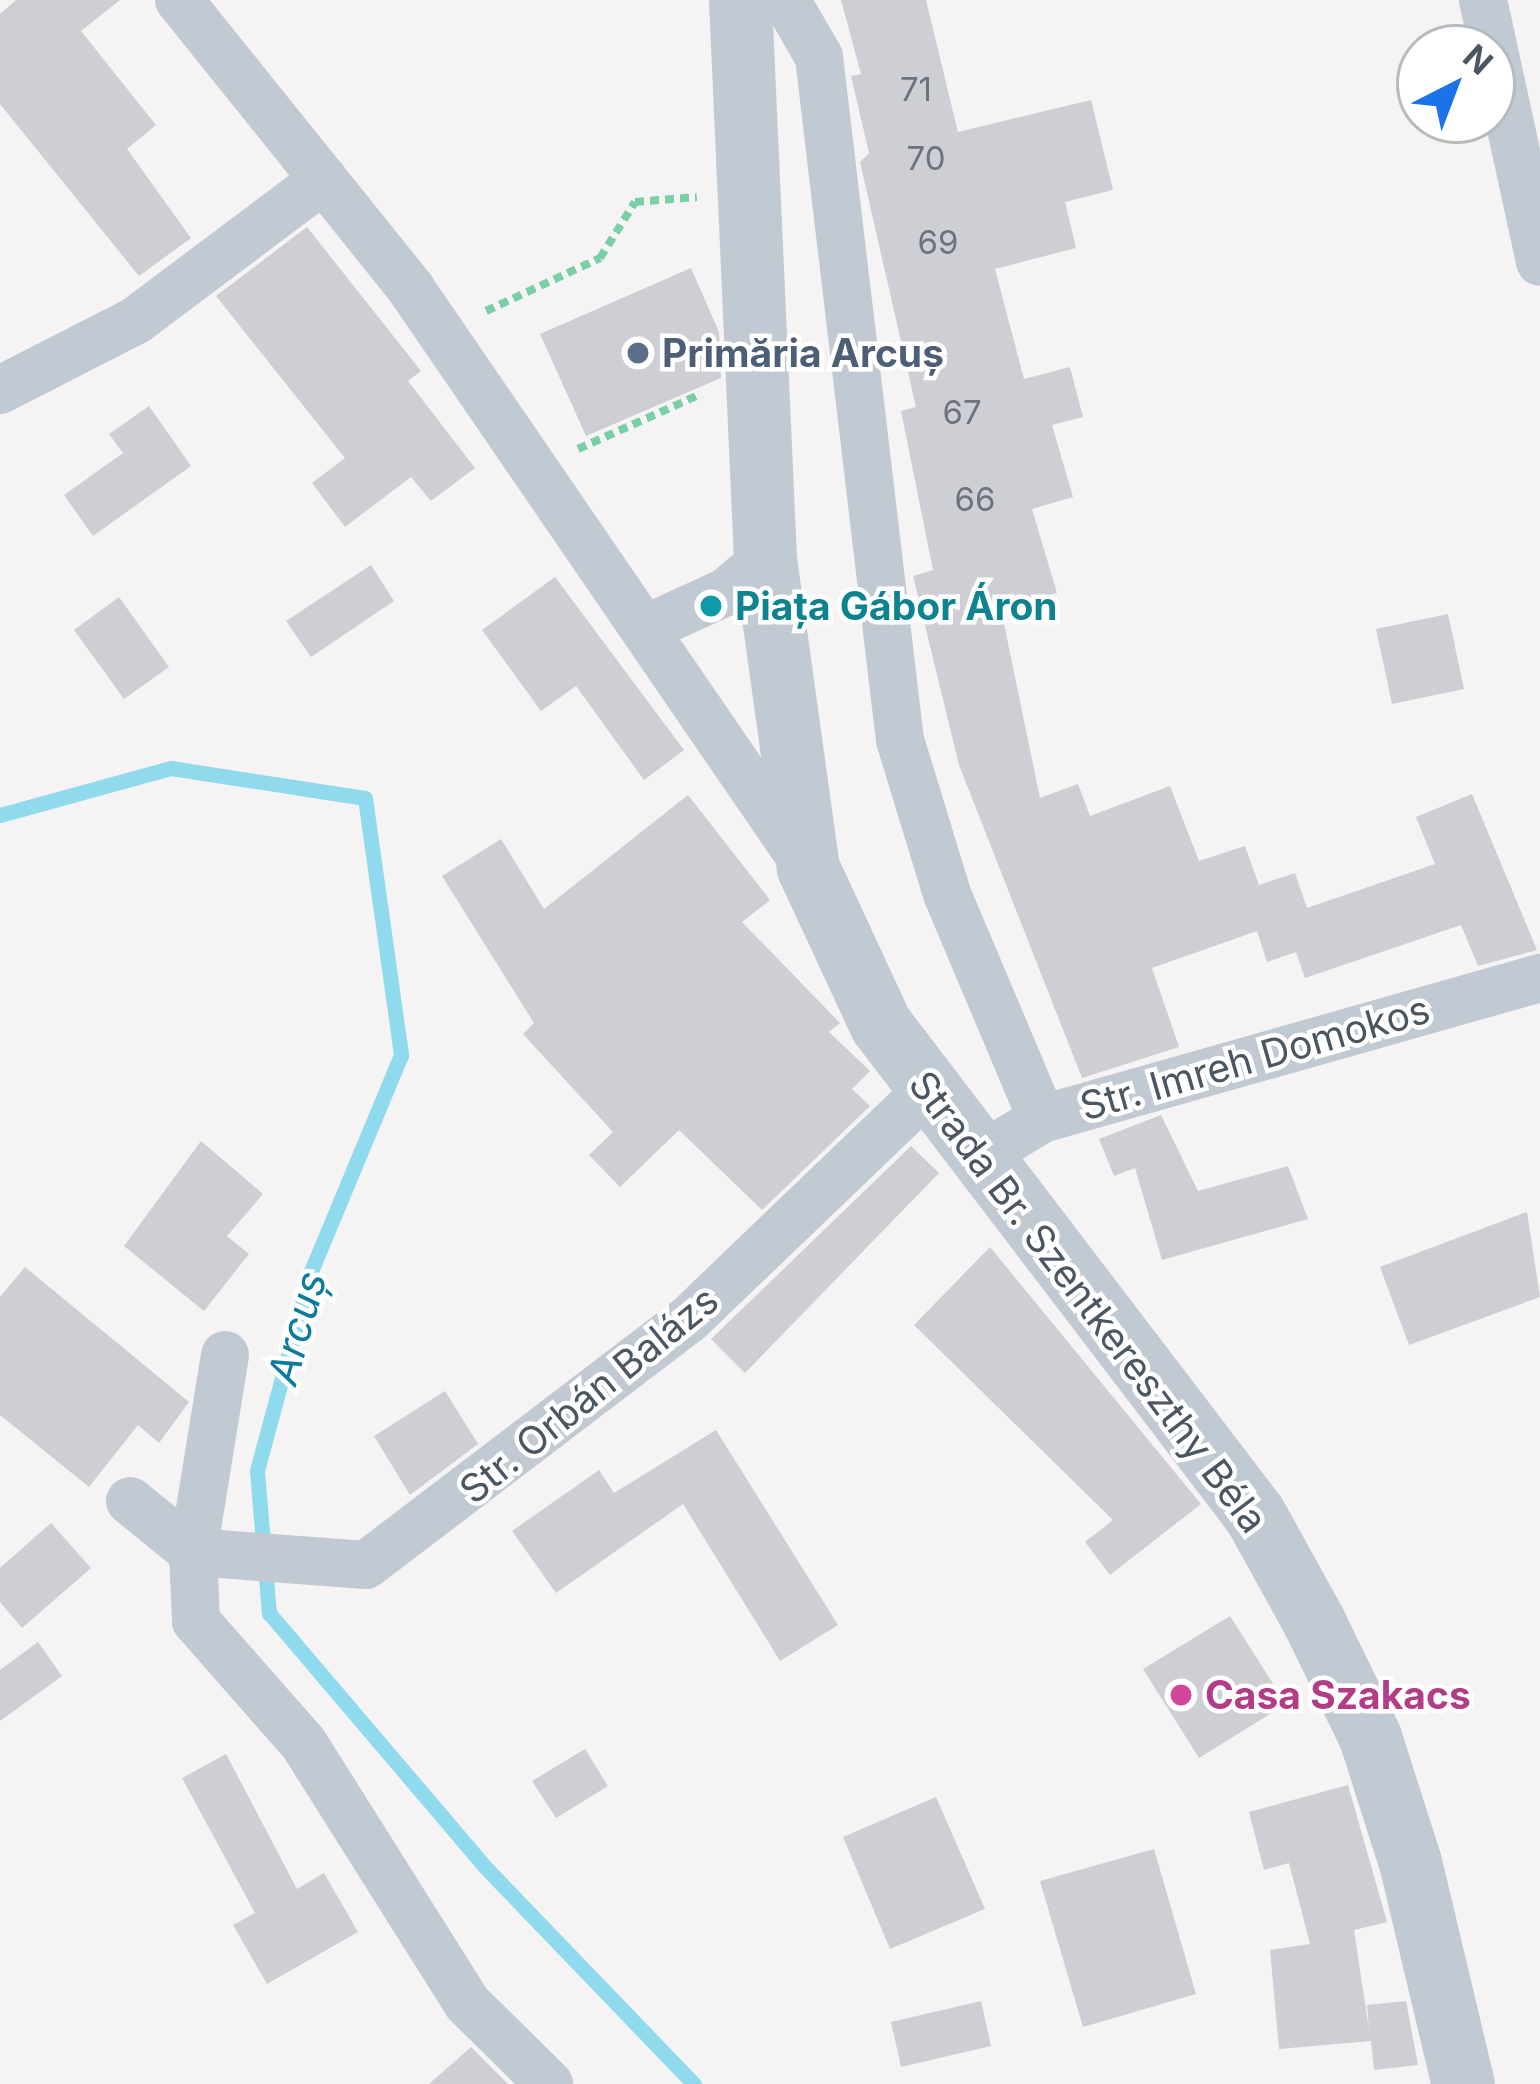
<!DOCTYPE html>
<html>
<head>
<meta charset="utf-8">
<style>
  body { margin:0 }
  #map { position:relative; width:1540px; height:2084px; overflow:hidden; background:#f5f3f3; font-family:Inter,sans-serif }
  div>[style] { position:absolute }
  .stream>* { height:15px; margin:-7.5px; padding:0 7.5px; transform-origin:7.5px; border-radius:7.5px; background:#90daee }
  .building>* { inset:0; background:#cdcfd5 }
  .path>* { height:8px; margin-top:-4px; transform-origin:0; background:repeating-linear-gradient(90deg,#7ad0a6 0 9px,transparent 0 15px) }
  .minor>* { height:48px; margin:-24px; padding:0 24px; transform-origin:24px; border-radius:24px; background:#c1cad2 }
  .tertiary>* { height:63px; margin:-31.5px; padding:0 31.5px; transform-origin:31.5px; border-radius:31.5px; background:#c1cad2 }
  .dots>* { width:33px; height:33px; translate:-50% -50%; box-sizing:border-box; border:6px solid #fff; border-radius:50% }
  span { translate:-50% -50%; white-space:nowrap; text-align:center; line-height:1.15; -webkit-text-stroke:9px #fff; paint-order:stroke }
  .number-label { font-size:33px; color:#6b747e }
  .number-label span { -webkit-text-stroke-width:0 }
  .service-label { font-size:39px; color:#4e5e75; font-weight:700 }
  .left { translate:0 -50%; text-align:left }
  .culture-label { font-size:39px; color:#0d838f; font-weight:700 }
  .street-label { font-size:39px; color:#4a5661 }
  .hotel-label { font-size:39px; color:#b23c85; font-weight:700 }
  .water-label { font-size:42px; color:#0c7c9b; font-style:italic }
  .north { position:absolute; left:1396px; top:24px; width:120px; height:120px; box-sizing:border-box; background:#fff; border:3px solid #b7bbc0; border-radius:50%; rotate:42deg; font-size:33px; font-weight:700; line-height:48px; text-align:center; color:#4a5661 }
  .north::after { content:''; display:block; margin:auto; width:42px; height:54px; background:#1a73e8; clip-path:polygon(50% 0,100% 100%,50% 72%,0 100%) }
</style>
</head>
<body>
<div id="map">
  <div class="stream">
    <i style="left:0;top:815px;width:177px;rotate:-15.4deg"></i>
    <i style="left:171px;top:768px;width:196px;rotate:8.8deg"></i>
    <i style="left:365px;top:798px;width:260px;rotate:82deg"></i>
    <i style="left:401px;top:1055px;width:237px;rotate:112.6deg"></i>
    <i style="left:310px;top:1274px;width:204px;rotate:105.1deg"></i>
    <i style="left:257px;top:1471px;width:143px;rotate:85.2deg"></i>
    <i style="left:269px;top:1613px;width:335px;rotate:49.6deg"></i>
    <i style="left:486px;top:1868px;width:300px;rotate:46.1deg"></i>
  </div>
  <div class="building">
    <i style="clip-path:polygon(16px 0,120px 0,81px 31px,156px 125px,127px 149px,191px 238px,139px 276px,0 104px,0 14px)"></i>
    <i style="clip-path:polygon(841px 0,926px 0,958px 132px,1091px 100px,1113px 190px,1065px 202px,1076px 248px,995px 269px,1024px 379px,1070px 367px,1083px 417px,1052px 425px,1073px 497px,1032px 509px,1057px 593px,1001px 609px,1040px 798px,1078px 784px,1090px 816px,1170px 786px,1199px 861px,1245px 846px,1259px 885px,1295px 873px,1307px 908px,1435px 864px,1416px 817px,1472px 794px,1537px 950px,1478px 966px,1461px 925px,1305px 978px,1296px 952px,1267px 962px,1257px 931px,1152px 968px,1179px 1047px,1082px 1078px,959px 765px,913px 576px,933px 570px,901px 411px,916px 407px,860px 162px,869px 153px,851px 76px,861px 74px)"></i>
    <i style="clip-path:polygon(307px 227px,421px 371px,408px 381px,475px 468px,431px 501px,411px 477px,345px 527px,312px 483px,345px 458px,216px 296px)"></i>
    <i style="clip-path:polygon(691px 268px,719px 332px,721px 378px,586px 436px,540px 334px)"></i>
    <i style="clip-path:polygon(149px 406px,191px 466px,93px 536px,64px 495px,123px 453px,109px 434px)"></i>
    <i style="clip-path:polygon(371px 565px,394px 601px,311px 657px,286px 621px)"></i>
    <i style="clip-path:polygon(555px 577px,684px 750px,644px 780px,576px 686px,541px 711px,482px 630px)"></i>
    <i style="clip-path:polygon(119px 597px,169px 667px,124px 699px,74px 630px)"></i>
    <i style="clip-path:polygon(1448px 614px,1464px 689px,1392px 704px,1376px 629px)"></i>
    <i style="clip-path:polygon(688px 795px,770px 900px,742px 922px,840px 1023px,829px 1032px,870px 1071px,852px 1089px,870px 1106px,762px 1210px,679px 1130px,620px 1187px,589px 1155px,613px 1132px,523px 1034px,534px 1023px,442px 876px,501px 839px,544px 909px)"></i>
    <i style="clip-path:polygon(1161px 1115px,1198px 1191px,1288px 1166px,1308px 1219px,1162px 1260px,1135px 1168px,1114px 1176px,1099px 1139px)"></i>
    <i style="clip-path:polygon(201px 1141px,263px 1194px,227px 1236px,249px 1254px,204px 1311px,124px 1246px)"></i>
    <i style="clip-path:polygon(911px 1146px,939px 1173px,745px 1373px,711px 1339px)"></i>
    <i style="clip-path:polygon(1527px 1212px,1540px 1297px,1409px 1345px,1380px 1267px)"></i>
    <i style="clip-path:polygon(990px 1247px,1201px 1504px,1110px 1575px,1085px 1542px,1113px 1520px,914px 1325px)"></i>
    <i style="clip-path:polygon(25px 1267px,189px 1402px,159px 1443px,138px 1425px,89px 1487px,0 1415px,0 1297px)"></i>
    <i style="clip-path:polygon(445px 1391px,478px 1444px,410px 1495px,374px 1436px)"></i>
    <i style="clip-path:polygon(716px 1430px,838px 1625px,780px 1661px,683px 1504px,556px 1593px,512px 1531px,599px 1470px,614px 1493px)"></i>
    <i style="clip-path:polygon(51px 1523px,91px 1568px,22px 1628px,0 1602px,0 1568px)"></i>
    <i style="clip-path:polygon(1230px 1616px,1286px 1704px,1199px 1758px,1143px 1669px)"></i>
    <i style="clip-path:polygon(38px 1642px,62px 1676px,0 1721px,0 1670px)"></i>
    <i style="clip-path:polygon(585px 1749px,608px 1786px,556px 1818px,532px 1781px)"></i>
    <i style="clip-path:polygon(226px 1754px,297px 1889px,324px 1873px,358px 1932px,267px 1984px,233px 1925px,255px 1913px,182px 1778px)"></i>
    <i style="clip-path:polygon(1348px 1785px,1387px 1922px,1354px 1930px,1369px 2030px,1367px 2005px,1406px 2001px,1418px 2065px,1374px 2070px,1371px 2041px,1279px 2049px,1270px 1950px,1310px 1944px,1289px 1863px,1264px 1870px,1249px 1812px)"></i>
    <i style="clip-path:polygon(936px 1797px,985px 1909px,890px 1949px,843px 1837px)"></i>
    <i style="clip-path:polygon(1154px 1849px,1196px 1994px,1083px 2027px,1040px 1881px)"></i>
    <i style="clip-path:polygon(981px 2001px,991px 2046px,901px 2067px,891px 2022px)"></i>
    <i style="clip-path:polygon(471px 2047px,508px 2084px,429px 2084px)"></i>
  </div>
  <div class="path">
    <i style="left:486px;top:311px;width:126px;rotate:-24.9deg"></i>
    <i style="left:600px;top:258px;width:66px;rotate:-58deg"></i>
    <i style="left:635px;top:202px;width:62px;rotate:-4.6deg"></i>
    <i style="left:578px;top:449px;width:135px;rotate:-24.1deg"></i>
  </div>
  <div class="minor">
    <i style="left:179px;top:0;width:371px;rotate:51.2deg"></i>
    <i style="left:411px;top:289px;width:697px;rotate:55.58deg"></i>
    <i style="left:786px;top:0;width:66px;rotate:59.9deg"></i>
    <i style="left:819px;top:57px;width:688px;rotate:83.24deg"></i>
    <i style="left:900px;top:740px;width:161px;rotate:73deg"></i>
    <i style="left:947px;top:894px;width:244px;rotate:67.1deg"></i>
    <i style="left:1483px;top:0;width:268px;rotate:77.7deg"></i>
    <i style="left:0;top:390px;width:152px;rotate:-27.1deg"></i>
    <i style="left:135px;top:321px;width:236px;rotate:-36.9deg"></i>
    <i style="left:645px;top:629px;width:89px;rotate:-24.6deg"></i>
    <i style="left:726px;top:592px;width:51px;rotate:-40.2deg"></i>
    <i style="left:979px;top:1157px;width:74px;rotate:-31.1deg"></i>
    <i style="left:1042px;top:1119px;width:518px;rotate:-15.81deg"></i>
    <i style="left:225px;top:1355px;width:200px;rotate:99.2deg"></i>
    <i style="left:193px;top:1552px;width:69px;rotate:87.5deg"></i>
    <i style="left:196px;top:1621px;width:164px;rotate:48.7deg"></i>
    <i style="left:304px;top:1744px;width:307px;rotate:57.8deg"></i>
    <i style="left:468px;top:2004px;width:114px;rotate:44.6deg"></i>
    <i style="left:130px;top:1501px;width:81px;rotate:39deg"></i>
    <i style="left:193px;top:1552px;width:173px;rotate:4.3deg"></i>
    <i style="left:366px;top:1565px;width:405px;rotate:-37.3deg"></i>
    <i style="left:688px;top:1320px;width:331px;rotate:-43.8deg"></i>
  </div>
  <div class="tertiary">
    <i style="left:740px;top:0;width:560px;rotate:87.44deg"></i>
    <i style="left:765px;top:559px;width:312px;rotate:82.1deg"></i>
    <i style="left:808px;top:868px;width:173px;rotate:65.1deg"></i>
    <i style="left:881px;top:1025px;width:616px;rotate:52.65deg"></i>
    <i style="left:1255px;top:1515px;width:122px;rotate:61.1deg"></i>
    <i style="left:1314px;top:1622px;width:128px;rotate:64deg"></i>
    <i style="left:1370px;top:1737px;width:131px;rotate:72.3deg"></i>
    <i style="left:1410px;top:1862px;width:228px;rotate:76.6deg"></i>
  </div>
  <div class="dots">
    <i style="left:638px;top:353px;background:#5c6f8a"></i>
    <i style="left:711px;top:606px;background:#0f9aa8"></i>
    <i style="left:1181px;top:1695px;background:#d1479c"></i>
  </div>
  <div class="number-label">
    <span style="left:916px;top:90px">71</span>
    <span style="left:926px;top:159px">70</span>
    <span style="left:938px;top:243px">69</span>
    <span style="left:962px;top:413px">67</span>
    <span style="left:975px;top:500px">66</span>
  </div>
  <div class="service-label">
    <span class="left" style="left:662px;top:353px">Primăria Arcuș</span>
  </div>
  <div class="culture-label">
    <span class="left" style="left:735px;top:606px">Piața Gábor Áron</span>
  </div>
  <div class="street-label">
    <span style="left:1255px;top:1058px;rotate:-16deg">Str. Imreh Domokos</span>
    <span style="left:1088px;top:1302px;rotate:53deg">Strada Br. Szentkereszthy Béla</span>
    <span style="left:589px;top:1395px;rotate:-39deg">Str. Orbán Balázs</span>
  </div>
  <div class="hotel-label">
    <span class="left" style="left:1205px;top:1695px">Casa Szakacs</span>
  </div>
  <div class="water-label">
    <span style="left:297px;top:1328px;rotate:-74deg">Arcuș</span>
  </div>
  <div class="north">N</div>
</div>
</body>
</html>
